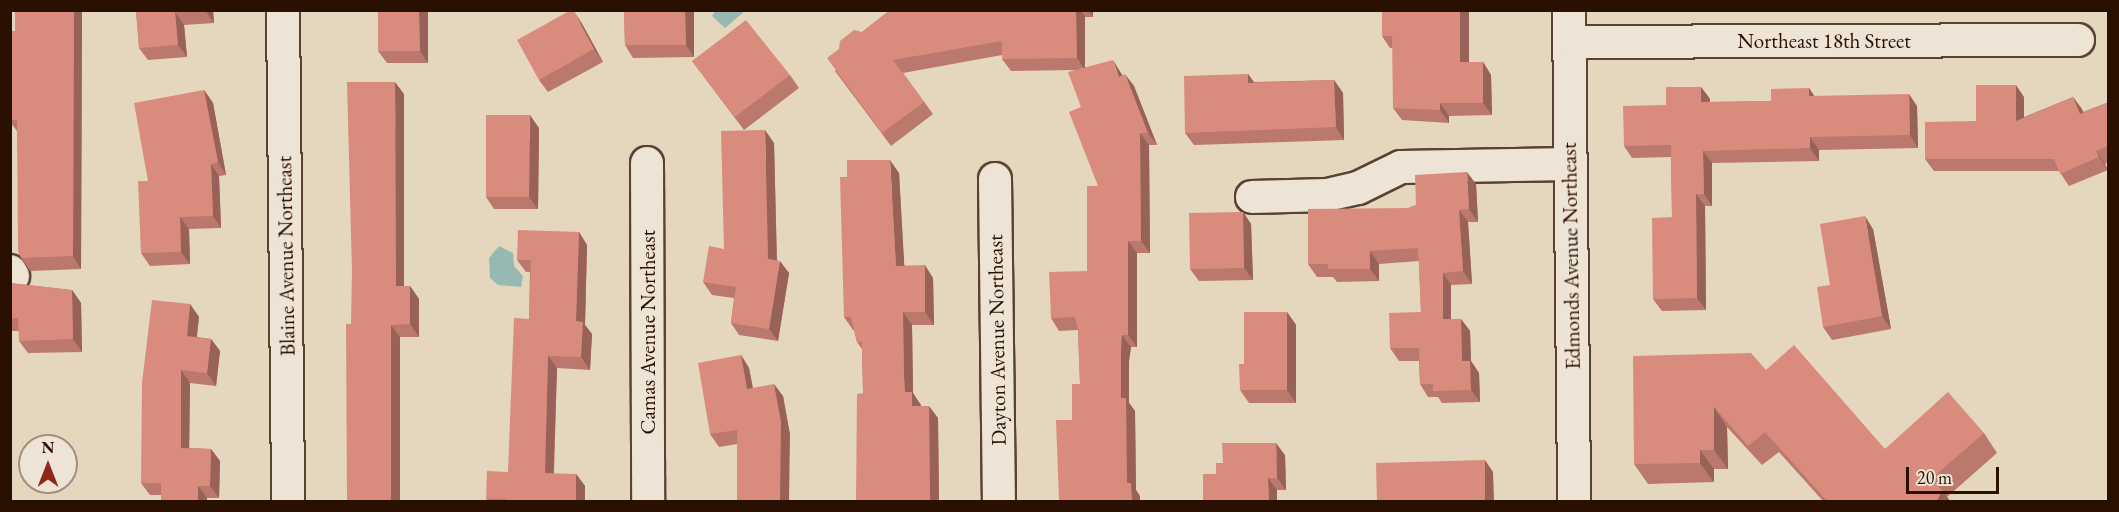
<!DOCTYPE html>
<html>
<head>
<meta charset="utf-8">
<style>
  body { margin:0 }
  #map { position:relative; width:2119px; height:512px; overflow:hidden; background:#e5d6be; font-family:"EB Garamond",serif }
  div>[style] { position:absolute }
  .water>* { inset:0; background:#96b9b3 }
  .roads { filter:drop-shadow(2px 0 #594230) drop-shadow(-2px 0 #594230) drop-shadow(0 2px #594230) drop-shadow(0 -2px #594230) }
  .minor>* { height:32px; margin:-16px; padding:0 16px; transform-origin:16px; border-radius:16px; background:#eee4d5 }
  .wall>* { inset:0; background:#bb786c }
  .shaded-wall>* { inset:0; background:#986258 }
  .building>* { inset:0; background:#d98c7d }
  span { translate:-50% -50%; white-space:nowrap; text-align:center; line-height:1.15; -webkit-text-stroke:4.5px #eee4d5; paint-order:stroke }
  .street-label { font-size:21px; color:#2a1000 }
  .frame { position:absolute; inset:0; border:12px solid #2a1000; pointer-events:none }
  .north { position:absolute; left:18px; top:434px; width:60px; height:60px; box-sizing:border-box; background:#eee4d5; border:2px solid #a08f80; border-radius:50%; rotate:0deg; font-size:16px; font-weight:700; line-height:24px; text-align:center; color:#2a1000 }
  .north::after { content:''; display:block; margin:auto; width:21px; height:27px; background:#8f2418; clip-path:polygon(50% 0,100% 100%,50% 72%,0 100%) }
  .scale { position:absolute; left:1906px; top:467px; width:93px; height:27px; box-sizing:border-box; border:3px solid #2a1000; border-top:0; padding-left:8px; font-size:18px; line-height:21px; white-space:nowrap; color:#2a1000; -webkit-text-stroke:4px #eee4d5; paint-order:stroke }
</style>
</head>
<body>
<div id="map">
  <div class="water">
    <i style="clip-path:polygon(716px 10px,745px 10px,745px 11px,725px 28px,712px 16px)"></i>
    <i style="clip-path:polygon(499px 246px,513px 253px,514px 266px,523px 276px,521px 287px,498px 285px,490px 278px,489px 258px)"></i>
  </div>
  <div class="roads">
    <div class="minor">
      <i style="left:283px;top:10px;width:492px;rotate:89.4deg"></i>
      <i style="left:1569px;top:10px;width:492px;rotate:89.4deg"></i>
      <i style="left:1570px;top:42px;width:508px;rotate:-0.23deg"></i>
      <i style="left:647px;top:163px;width:339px;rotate:89.8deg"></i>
      <i style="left:995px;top:179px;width:323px;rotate:89.3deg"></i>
      <i style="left:1252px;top:197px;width:75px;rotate:-1.5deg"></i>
      <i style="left:1327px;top:195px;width:32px;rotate:-13deg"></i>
      <i style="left:1358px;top:188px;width:48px;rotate:-26deg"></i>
      <i style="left:1401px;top:167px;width:169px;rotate:-1deg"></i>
      <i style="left:10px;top:271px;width:6px;rotate:59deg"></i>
    </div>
  </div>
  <div class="wall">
    <i style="clip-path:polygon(136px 10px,213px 10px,214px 23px,184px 25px,187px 57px,148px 60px,139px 48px)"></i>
    <i style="clip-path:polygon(352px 10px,428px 10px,428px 63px,387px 63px,378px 51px,378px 12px,354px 12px)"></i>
    <i style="clip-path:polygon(624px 10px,693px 10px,694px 57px,633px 58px,625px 45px)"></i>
    <i style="clip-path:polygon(890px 10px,1093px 10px,1093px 17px,1085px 17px,1085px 67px,1121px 73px,1122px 75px,1134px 86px,1157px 145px,1149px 145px,1150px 253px,1137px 253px,1137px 347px,1131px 347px,1129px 361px,1129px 403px,1135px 411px,1136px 490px,1140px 496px,1072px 420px,1080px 384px,1078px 330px,1059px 331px,1051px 318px,1087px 271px,1098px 186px,1081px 107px,1074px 70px,1011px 71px,1002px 59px,1002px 55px,903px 73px,933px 114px,891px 146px,835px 71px,862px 32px)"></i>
    <i style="clip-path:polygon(1469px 10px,1469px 62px,1483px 62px,1491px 75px,1492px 115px,1449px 116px,1449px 123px,1402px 120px,1393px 108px,1393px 48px,1390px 48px,1382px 36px)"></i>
    <i style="clip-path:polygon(82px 11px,81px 269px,30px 271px,21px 258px,17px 131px,10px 122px,10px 31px,15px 31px)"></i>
    <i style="clip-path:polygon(581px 22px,603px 62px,548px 92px,539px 80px)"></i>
    <i style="clip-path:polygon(692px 61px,790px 75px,799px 88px,744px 130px)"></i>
    <i style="clip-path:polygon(1248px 74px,1254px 82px,1334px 80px,1343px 93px,1344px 140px,1194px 145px,1185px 133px)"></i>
    <i style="clip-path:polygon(1701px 87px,1710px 99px,1710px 102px,1771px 101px,1809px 88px,1814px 96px,1917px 106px,1918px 148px,1819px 150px,1819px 161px,1712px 163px,1712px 206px,1705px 206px,1706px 310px,1662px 311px,1653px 299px,1672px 217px,1671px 157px,1632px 158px,1624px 146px,1666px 105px)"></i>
    <i style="clip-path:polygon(204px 90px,213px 103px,226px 175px,219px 176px,221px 228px,189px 229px,190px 264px,150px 266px,141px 253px,148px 181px)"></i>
    <i style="clip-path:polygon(404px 94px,404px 286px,410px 286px,419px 299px,419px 337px,400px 337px,400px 501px,351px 324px)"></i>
    <i style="clip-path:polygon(2024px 97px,2024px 117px,2073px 97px,2083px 112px,2109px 102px,2109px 162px,2105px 164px,2108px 170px,2069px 186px,2059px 171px,1934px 171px,1925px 159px,1976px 121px)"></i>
    <i style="clip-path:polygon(539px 128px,538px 209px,494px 209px,486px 197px)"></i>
    <i style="clip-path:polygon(774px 143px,777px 260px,789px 273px,778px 341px,739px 335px,731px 323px,734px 298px,712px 295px,703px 282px,724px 249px)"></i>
    <i style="clip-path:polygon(899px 173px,904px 265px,933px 278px,934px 325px,912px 325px,913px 389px,913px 393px,921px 406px,938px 418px,939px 501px,856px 501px,863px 393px,862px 349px,857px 342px,854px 330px,853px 330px,844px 317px)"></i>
    <i style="clip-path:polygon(1476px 184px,1478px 222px,1468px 222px,1472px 284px,1451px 285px,1451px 319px,1461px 319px,1470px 331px,1471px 361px,1479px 373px,1480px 402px,1442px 403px,1438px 397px,1428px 397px,1420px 384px,1419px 361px,1399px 361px,1390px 348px,1421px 312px,1419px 261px,1379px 264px,1379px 281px,1337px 282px,1333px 277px,1317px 277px,1308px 264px,1408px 208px)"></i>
    <i style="clip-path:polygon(1243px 212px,1251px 224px,1253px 280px,1199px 281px,1190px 269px)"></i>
    <i style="clip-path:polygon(1873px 229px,1891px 329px,1832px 340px,1823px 327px,1830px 285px)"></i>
    <i style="clip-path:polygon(579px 232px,587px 245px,585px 325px,592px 334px,590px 370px,557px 368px,554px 474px,576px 474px,585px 486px,585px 501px,488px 501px,486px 499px,508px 472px,529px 319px,530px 272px,526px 272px,517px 260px)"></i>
    <i style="clip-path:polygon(10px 283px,72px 290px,81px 303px,82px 352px,28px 353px,19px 341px,19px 331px,10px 331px)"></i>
    <i style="clip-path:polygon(190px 304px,199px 317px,197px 337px,211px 339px,220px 351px,216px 386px,190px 383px,189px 448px,211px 449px,220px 461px,219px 498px,207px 498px,207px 501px,161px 501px,161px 495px,150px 495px,141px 483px)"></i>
    <i style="clip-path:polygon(1287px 312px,1296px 325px,1296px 403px,1249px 403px,1240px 390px,1244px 364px)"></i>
    <i style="clip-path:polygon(741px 355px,749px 368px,753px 388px,783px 396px,790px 435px,719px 447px,710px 434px)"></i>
    <i style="clip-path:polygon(1766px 370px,1885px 449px,1984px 433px,1997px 453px,1947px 497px,1950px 501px,1823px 501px,1779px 452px,1762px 465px,1727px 427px,1728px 469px,1714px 469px,1714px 482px,1648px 484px,1634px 464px)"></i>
    <i style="clip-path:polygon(1285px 455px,1286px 490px,1277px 490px,1277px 501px,1203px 501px,1223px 463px)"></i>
  </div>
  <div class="shaded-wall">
    <i style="clip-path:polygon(74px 10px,82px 11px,81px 269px,73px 256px)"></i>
    <i style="clip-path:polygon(205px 10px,213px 10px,214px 23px)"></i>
    <i style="clip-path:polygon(419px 10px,428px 10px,428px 63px,420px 51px)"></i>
    <i style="clip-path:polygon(573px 10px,581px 22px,603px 62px,594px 49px)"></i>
    <i style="clip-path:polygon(685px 10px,693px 10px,694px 11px,694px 57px,686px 45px)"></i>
    <i style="clip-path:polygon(1076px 10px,1081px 10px,1085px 17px,1085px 70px,1077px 58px)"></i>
    <i style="clip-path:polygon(1089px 10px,1093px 10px,1093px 17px)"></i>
    <i style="clip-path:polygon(1460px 10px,1469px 10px,1469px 75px,1460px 62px)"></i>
    <i style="clip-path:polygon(175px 12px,184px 25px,187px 57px,178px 45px)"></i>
    <i style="clip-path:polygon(1113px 60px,1121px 73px,1128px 89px,1119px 77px)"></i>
    <i style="clip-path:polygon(1483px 62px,1491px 75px,1492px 115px,1483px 103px)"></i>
    <i style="clip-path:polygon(1125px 74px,1134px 86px,1157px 145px,1148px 133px)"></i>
    <i style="clip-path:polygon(1248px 74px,1257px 87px,1248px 83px)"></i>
    <i style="clip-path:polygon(1334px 80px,1343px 93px,1344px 140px,1336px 127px)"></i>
    <i style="clip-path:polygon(395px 82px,404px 94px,404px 299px,396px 286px)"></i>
    <i style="clip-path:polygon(2016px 85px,2024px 97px,2024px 133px,2016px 121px)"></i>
    <i style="clip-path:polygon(1701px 87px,1710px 99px,1710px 115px,1701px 102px)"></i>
    <i style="clip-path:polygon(1809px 88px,1817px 100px,1809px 96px)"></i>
    <i style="clip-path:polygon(204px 90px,213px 103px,226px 175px,218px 162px)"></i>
    <i style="clip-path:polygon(1909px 94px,1917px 106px,1918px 148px,1910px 135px)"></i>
    <i style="clip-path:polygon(2073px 97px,2082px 109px,2089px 126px,2080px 114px)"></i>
    <i style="clip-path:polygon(1440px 103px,1449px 116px,1449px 123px,1440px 110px)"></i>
    <i style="clip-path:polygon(530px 115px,539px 128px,538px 209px,529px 197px)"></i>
    <i style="clip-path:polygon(765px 130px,774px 143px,777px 271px,768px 259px)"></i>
    <i style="clip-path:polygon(1140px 133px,1149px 145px,1150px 253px,1141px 241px)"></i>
    <i style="clip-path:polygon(1810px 137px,1819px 150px,1819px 161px,1810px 148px)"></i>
    <i style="clip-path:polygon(1703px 151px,1712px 163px,1712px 206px,1704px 194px)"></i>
    <i style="clip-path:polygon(2096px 151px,2105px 164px,2108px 170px,2099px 157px)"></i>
    <i style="clip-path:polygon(890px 160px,899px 173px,905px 278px,896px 266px)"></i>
    <i style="clip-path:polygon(211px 164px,219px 176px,221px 228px,213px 216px)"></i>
    <i style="clip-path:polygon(1467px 172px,1476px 184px,1478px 222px,1469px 209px)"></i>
    <i style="clip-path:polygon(1696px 194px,1705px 206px,1706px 310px,1697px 298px)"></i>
    <i style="clip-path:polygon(1459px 210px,1468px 222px,1472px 284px,1463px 271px)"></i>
    <i style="clip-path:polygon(1243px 212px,1251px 224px,1253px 280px,1244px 268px)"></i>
    <i style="clip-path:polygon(1865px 216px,1873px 229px,1891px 329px,1882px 316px)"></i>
    <i style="clip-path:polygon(180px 217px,189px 229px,190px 264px,181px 252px)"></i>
    <i style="clip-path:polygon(579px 232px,587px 245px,585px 325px,592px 334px,590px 370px,581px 357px,576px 321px)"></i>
    <i style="clip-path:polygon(1128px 241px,1137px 253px,1137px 347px,1128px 335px)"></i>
    <i style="clip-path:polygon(1370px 251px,1379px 264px,1379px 281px,1370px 269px)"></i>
    <i style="clip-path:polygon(780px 261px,789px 273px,778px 341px,769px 329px)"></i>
    <i style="clip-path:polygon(925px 265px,933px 278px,934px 325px,925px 312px)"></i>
    <i style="clip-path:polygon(1443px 273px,1451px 285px,1451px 332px,1443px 319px)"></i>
    <i style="clip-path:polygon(410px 286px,419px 299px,419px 337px,410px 324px)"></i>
    <i style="clip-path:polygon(72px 290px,81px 303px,82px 352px,73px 339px)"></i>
    <i style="clip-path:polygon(190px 304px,199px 317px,195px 348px,187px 336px)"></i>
    <i style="clip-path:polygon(903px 312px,912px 325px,913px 393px,921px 405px,921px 418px,912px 406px,905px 392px,904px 377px)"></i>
    <i style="clip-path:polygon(1287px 312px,1296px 325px,1296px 403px,1287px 390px)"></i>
    <i style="clip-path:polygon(1461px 319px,1470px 331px,1471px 361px,1479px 373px,1480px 402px,1471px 390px,1462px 361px)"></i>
    <i style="clip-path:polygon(391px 325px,400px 337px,400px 501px,391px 501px)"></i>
    <i style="clip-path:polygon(1122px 335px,1131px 347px,1129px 361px,1129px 403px,1135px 411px,1136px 490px,1140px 496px,1140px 501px,1132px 501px,1127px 483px,1121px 398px,1121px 348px)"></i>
    <i style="clip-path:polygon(211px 339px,220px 351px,216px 386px,207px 373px)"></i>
    <i style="clip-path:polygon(741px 355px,749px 368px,755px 402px,747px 389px)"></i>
    <i style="clip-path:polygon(548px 356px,557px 368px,553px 486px,545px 473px)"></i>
    <i style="clip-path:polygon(181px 370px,190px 383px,189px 461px,181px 448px)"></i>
    <i style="clip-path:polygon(774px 384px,783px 396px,790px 435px,789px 501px,780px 501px)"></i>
    <i style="clip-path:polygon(929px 406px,938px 418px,939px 501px,930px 501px)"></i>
    <i style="clip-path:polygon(1714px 407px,1727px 427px,1728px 469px,1714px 450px)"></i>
    <i style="clip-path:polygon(1276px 443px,1285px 455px,1286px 490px,1277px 478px)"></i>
    <i style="clip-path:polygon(211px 449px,220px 461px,219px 498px,210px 486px)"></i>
    <i style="clip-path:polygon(1700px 450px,1714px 469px,1714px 482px,1700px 463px)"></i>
    <i style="clip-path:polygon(1485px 460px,1493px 472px,1494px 501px,1485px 501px)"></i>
    <i style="clip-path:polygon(576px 474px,585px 486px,585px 501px,576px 501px)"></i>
    <i style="clip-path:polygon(1268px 478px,1277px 490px,1277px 501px,1269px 501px)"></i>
    <i style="clip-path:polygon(198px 486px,207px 498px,207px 501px,198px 501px)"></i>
    <i style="clip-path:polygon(1942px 490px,1950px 501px,1937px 501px)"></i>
  </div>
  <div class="building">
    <i style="clip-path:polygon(15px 10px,74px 10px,73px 256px,21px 258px,18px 251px,17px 120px,10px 120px,10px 31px,15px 31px)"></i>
    <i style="clip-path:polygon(136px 10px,201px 10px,175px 12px,178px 45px,139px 48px)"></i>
    <i style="clip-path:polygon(378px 10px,419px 10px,420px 51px,378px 51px)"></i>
    <i style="clip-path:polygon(571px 10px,573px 10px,594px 49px,539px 80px,517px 40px)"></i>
    <i style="clip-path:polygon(624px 10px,685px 10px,686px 45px,625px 45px)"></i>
    <i style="clip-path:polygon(890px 10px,1076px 10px,1077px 58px,1002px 59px,1002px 41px,893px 60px,924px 102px,882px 133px,827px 58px,839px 49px,840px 41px,854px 30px,862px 32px)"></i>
    <i style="clip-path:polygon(1382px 10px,1460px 10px,1460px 62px,1483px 62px,1483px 103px,1440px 103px,1440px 110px,1393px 108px,1392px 36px,1382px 36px)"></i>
    <i style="clip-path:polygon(746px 20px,790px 75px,735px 117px,692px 61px)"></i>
    <i style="clip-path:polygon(1113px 60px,1119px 77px,1125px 74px,1148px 133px,1140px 133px,1141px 241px,1128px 241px,1128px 335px,1122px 335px,1121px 348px,1121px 398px,1126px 398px,1127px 483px,1131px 483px,1132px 501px,1059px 501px,1056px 420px,1072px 420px,1072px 384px,1080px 384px,1078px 330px,1075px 317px,1051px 318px,1049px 272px,1087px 271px,1087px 186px,1098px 186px,1069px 112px,1081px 107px,1068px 72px)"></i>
    <i style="clip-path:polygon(1248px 74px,1248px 83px,1334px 80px,1336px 127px,1185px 133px,1184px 76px)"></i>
    <i style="clip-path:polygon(347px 82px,395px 82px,396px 286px,410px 286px,410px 324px,391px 325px,391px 501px,347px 501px,346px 324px,351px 324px,352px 272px)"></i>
    <i style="clip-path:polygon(1976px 85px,2016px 85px,2016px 121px,2073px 97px,2080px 114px,2109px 102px,2109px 146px,2096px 151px,2099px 157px,2060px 174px,2054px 159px,1925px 159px,1925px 122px,1976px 121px)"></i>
    <i style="clip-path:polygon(1666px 87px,1701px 87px,1701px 102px,1771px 101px,1771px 89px,1809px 88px,1809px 96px,1909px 94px,1910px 135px,1810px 137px,1810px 148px,1703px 151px,1704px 194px,1696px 194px,1697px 298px,1653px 299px,1652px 218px,1672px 217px,1671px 145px,1624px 146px,1623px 106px,1666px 105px)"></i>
    <i style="clip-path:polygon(204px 90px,218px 162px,211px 164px,213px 216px,180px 217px,181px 252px,141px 253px,138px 181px,148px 181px,134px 103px)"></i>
    <i style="clip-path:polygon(486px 115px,530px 115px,529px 197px,486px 197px)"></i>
    <i style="clip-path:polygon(765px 130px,768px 259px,780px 261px,769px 329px,731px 323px,736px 287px,703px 282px,709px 246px,724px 249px,721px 131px)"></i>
    <i style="clip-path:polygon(847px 160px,890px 160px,896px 266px,925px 265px,925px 312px,903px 312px,904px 377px,905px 392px,912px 392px,912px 406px,929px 406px,930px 501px,856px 501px,857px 394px,863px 393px,862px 342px,857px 342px,851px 317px,844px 317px,840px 177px,847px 177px)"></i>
    <i style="clip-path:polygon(1467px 172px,1469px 209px,1459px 210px,1463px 271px,1443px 273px,1443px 319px,1461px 319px,1462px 361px,1470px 361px,1471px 390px,1433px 391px,1433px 384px,1420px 384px,1419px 348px,1390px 348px,1389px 313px,1421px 312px,1418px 248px,1370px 251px,1370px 269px,1328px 269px,1328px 264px,1308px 264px,1308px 209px,1408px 208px,1416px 205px,1415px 175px)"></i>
    <i style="clip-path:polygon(1243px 212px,1244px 268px,1190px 269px,1189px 213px)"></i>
    <i style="clip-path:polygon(1865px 216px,1882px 316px,1823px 327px,1817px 287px,1830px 285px,1820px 224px)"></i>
    <i style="clip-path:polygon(518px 230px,579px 232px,576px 321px,583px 322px,581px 357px,548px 356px,545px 473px,576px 474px,576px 501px,506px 501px,506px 499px,486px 499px,487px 471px,508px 472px,514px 318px,529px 319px,531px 260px,517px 260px)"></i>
    <i style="clip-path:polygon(10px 283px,72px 290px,73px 339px,19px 341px,18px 318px,10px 318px)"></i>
    <i style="clip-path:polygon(152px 300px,190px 304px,187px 336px,211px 339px,207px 373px,181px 370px,181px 448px,211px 449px,210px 486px,198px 486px,198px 501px,161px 501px,161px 483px,141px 483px,142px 383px)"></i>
    <i style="clip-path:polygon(1244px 312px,1287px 312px,1287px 390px,1240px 390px,1239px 364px,1244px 364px)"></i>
    <i style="clip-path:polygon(1794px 345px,1885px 449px,1948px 392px,1984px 433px,1931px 479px,1942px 490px,1937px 501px,1827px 501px,1765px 432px,1748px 446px,1714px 407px,1714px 450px,1700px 450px,1700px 463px,1634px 464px,1633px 356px,1751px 353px,1766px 370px)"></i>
    <i style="clip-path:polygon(741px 355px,747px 389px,774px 384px,781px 422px,780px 501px,737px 501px,737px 430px,710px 434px,698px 363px)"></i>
    <i style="clip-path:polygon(1222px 443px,1276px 443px,1277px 478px,1268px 478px,1269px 501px,1203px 501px,1203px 474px,1216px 474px,1216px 463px,1223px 463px)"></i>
    <i style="clip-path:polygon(1485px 460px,1485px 501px,1377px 501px,1376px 463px)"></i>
  </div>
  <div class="street-label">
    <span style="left:1824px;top:41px">Northeast 18th Street</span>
    <span style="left:286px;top:256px;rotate:-91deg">Blaine Avenue Northeast</span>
    <span style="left:1571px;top:256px;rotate:-91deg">Edmonds Avenue Northeast</span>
    <span style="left:648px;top:332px;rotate:-90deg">Camas Avenue Northeast</span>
    <span style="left:997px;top:340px;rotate:-91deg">Dayton Avenue Northeast</span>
  </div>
  <div class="frame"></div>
  <div class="north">N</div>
  <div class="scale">20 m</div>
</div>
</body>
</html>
